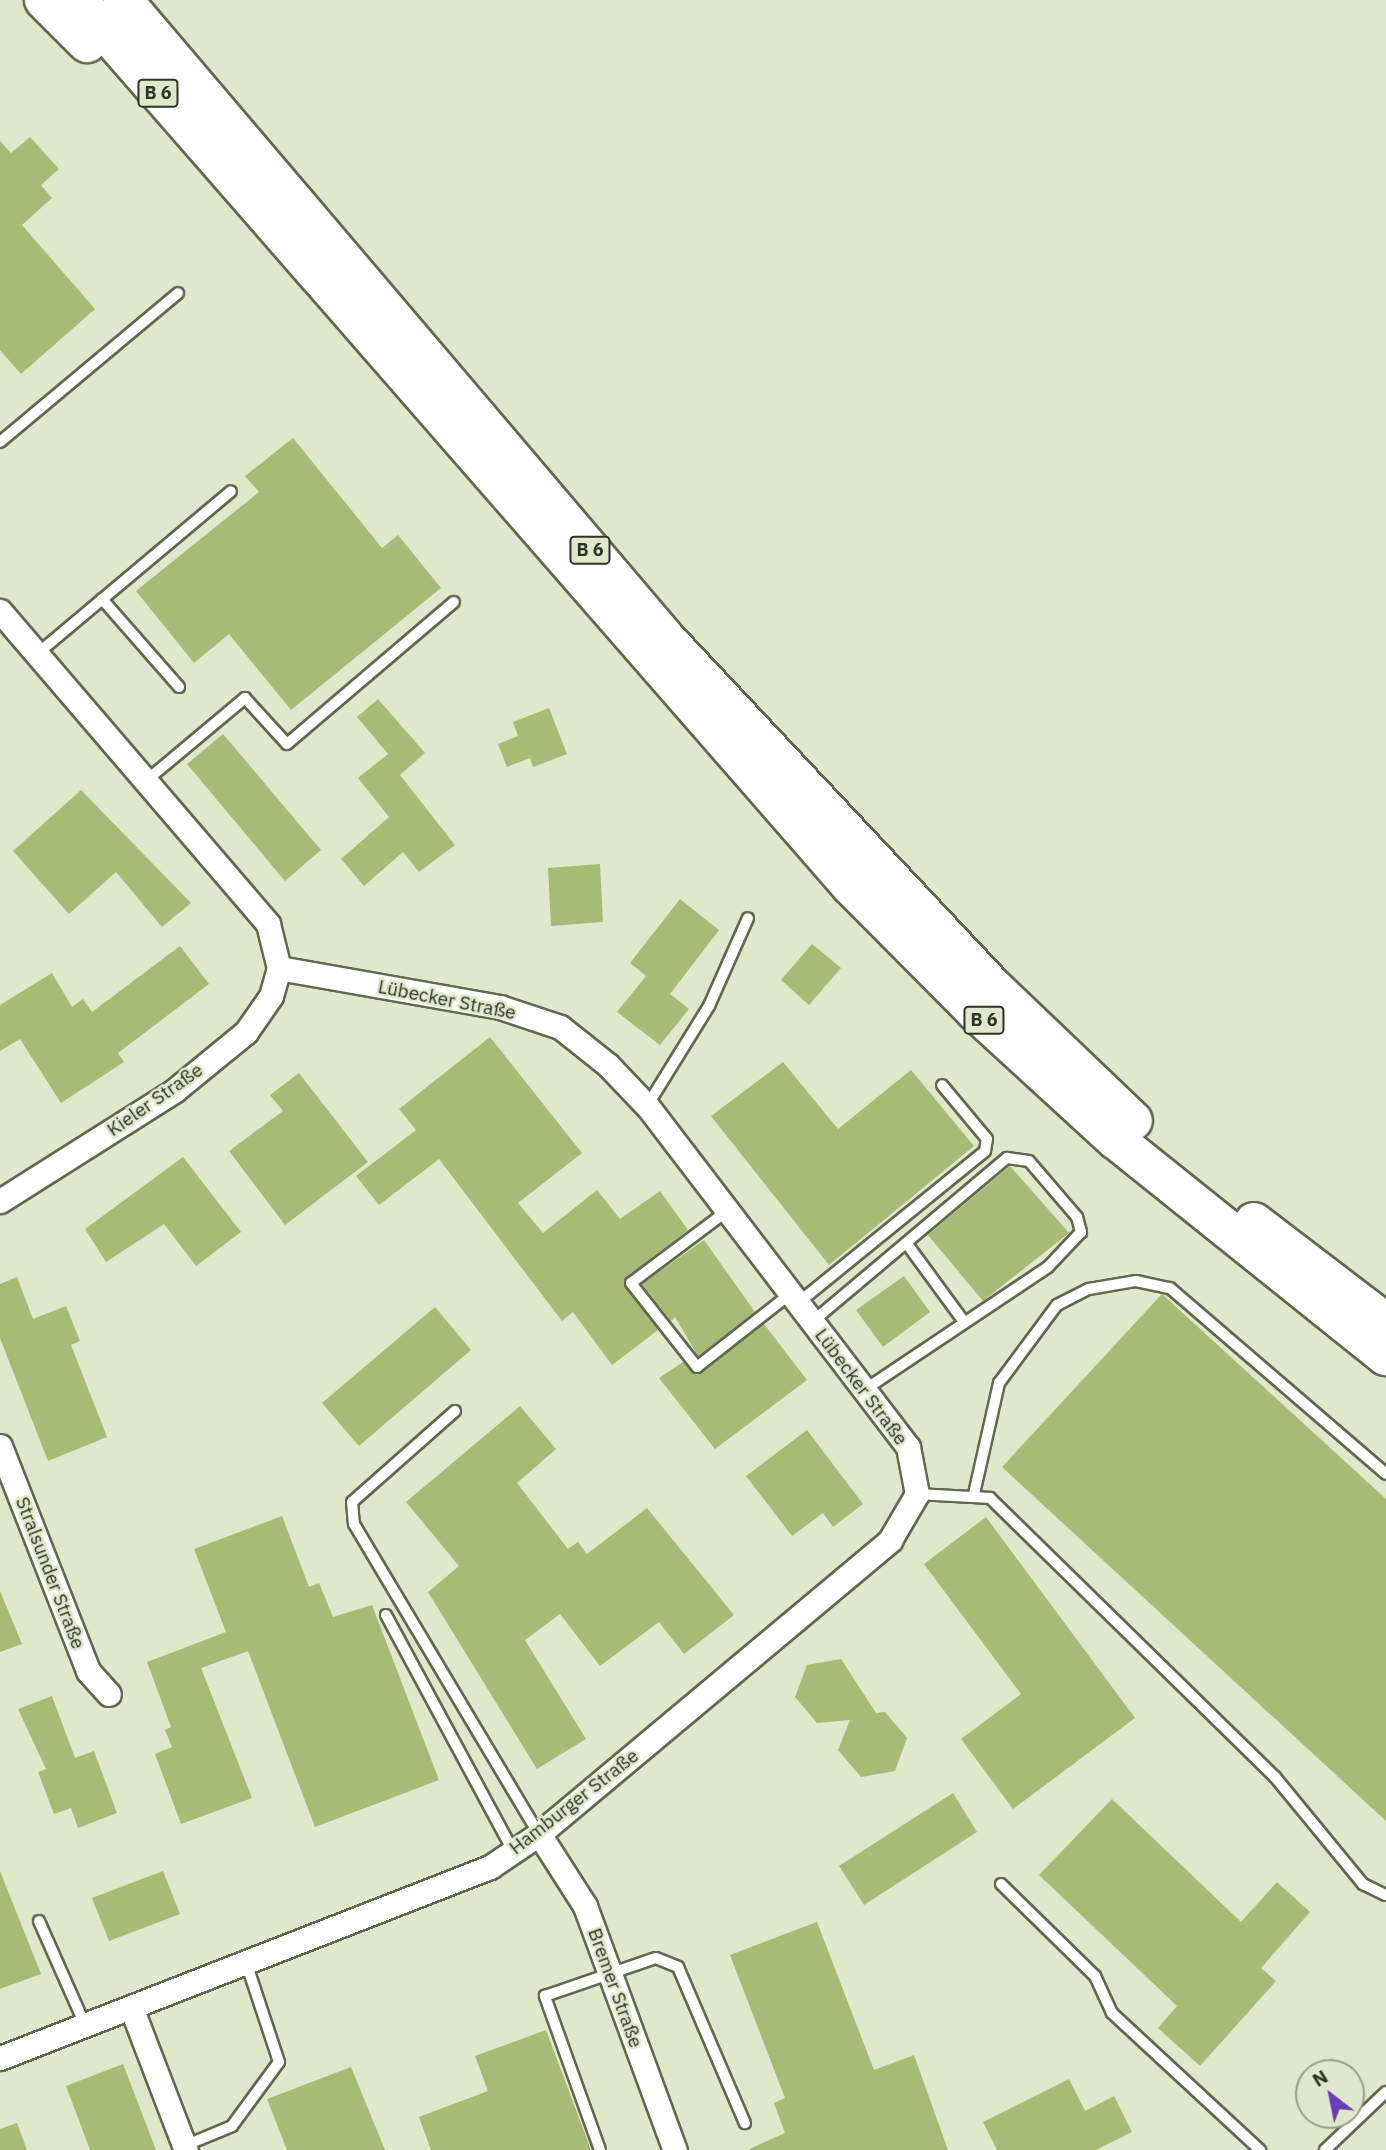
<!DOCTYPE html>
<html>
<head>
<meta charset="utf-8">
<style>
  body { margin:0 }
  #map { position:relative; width:1386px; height:2150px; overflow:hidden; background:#dee8cb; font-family:"IBM Plex Sans",sans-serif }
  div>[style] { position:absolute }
  .building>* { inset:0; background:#a6bb76 }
  .roads { filter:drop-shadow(2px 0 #60684f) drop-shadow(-2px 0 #60684f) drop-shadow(0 2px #60684f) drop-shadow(0 -2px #60684f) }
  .lane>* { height:10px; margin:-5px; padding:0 5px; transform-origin:5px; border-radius:5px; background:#fff }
  .street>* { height:23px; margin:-11.5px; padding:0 11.5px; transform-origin:11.5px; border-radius:11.5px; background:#fff }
  .highway>* { height:38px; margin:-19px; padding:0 19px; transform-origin:19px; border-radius:19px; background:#fff }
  span { translate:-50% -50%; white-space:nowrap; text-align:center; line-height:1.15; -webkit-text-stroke:5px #dee8cb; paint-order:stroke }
  .shield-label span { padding:2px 5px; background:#dee8cb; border:2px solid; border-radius:5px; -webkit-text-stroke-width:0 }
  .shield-label { font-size:18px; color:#2f3227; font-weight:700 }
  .street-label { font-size:19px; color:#2f3227 }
  .north { position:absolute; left:1295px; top:2059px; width:70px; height:70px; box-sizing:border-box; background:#dee8cb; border:2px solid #989f89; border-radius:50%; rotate:328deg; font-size:19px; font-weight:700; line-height:28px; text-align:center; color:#2f3227 }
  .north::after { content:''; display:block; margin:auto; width:24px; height:32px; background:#683fb7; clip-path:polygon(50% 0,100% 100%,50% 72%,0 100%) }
</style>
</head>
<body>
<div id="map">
  <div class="building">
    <i style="clip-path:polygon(30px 137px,59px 169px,41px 185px,52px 198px,22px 225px,95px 309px,21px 374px,0 350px,0 141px,11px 153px)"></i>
    <i style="clip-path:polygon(293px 438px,382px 548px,398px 535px,441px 588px,291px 710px,229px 634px,194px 663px,136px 591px,259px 492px,245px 476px)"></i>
    <i style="clip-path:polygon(378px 699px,425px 753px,400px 775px,455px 845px,419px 872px,403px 852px,364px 886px,341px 859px,389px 817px,358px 778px,388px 754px,357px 717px)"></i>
    <i style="clip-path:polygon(549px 708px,567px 754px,533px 767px,530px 758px,507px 767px,498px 744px,518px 736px,513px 722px)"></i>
    <i style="clip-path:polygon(223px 734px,321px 850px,285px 881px,187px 764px)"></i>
    <i style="clip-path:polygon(81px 790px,191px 903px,162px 927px,116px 872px,69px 914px,13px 851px)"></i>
    <i style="clip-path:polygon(600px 864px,603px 922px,551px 926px,548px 868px)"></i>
    <i style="clip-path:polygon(680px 899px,719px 930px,670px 994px,689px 1009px,660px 1045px,617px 1012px,646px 976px,630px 963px)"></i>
    <i style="clip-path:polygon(812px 944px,841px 968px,809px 1005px,781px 980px)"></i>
    <i style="clip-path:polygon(180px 946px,209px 984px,118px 1053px,124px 1062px,61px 1103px,20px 1039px,0 1051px,0 1005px,52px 973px,72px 1007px,83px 999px,92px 1012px)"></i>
    <i style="clip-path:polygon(490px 1037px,582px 1153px,518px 1203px,543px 1233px,597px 1190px,620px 1219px,660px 1191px,688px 1230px,624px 1279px,658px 1330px,612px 1365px,573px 1312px,562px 1321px,439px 1159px,379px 1205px,356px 1176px,416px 1130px,399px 1109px)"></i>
    <i style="clip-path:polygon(783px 1062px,838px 1129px,911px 1070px,974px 1146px,829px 1265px,711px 1116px)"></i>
    <i style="clip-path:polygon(299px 1073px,368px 1162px,285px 1225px,229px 1151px,283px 1111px,270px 1095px)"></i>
    <i style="clip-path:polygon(183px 1157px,241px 1232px,196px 1266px,164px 1224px,106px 1262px,85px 1229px)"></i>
    <i style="clip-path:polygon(1010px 1166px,1069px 1233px,983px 1301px,928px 1235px)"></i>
    <i style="clip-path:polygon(704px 1240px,755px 1312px,698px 1356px,675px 1317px,671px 1321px,642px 1284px)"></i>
    <i style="clip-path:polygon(904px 1276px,930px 1312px,883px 1347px,856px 1310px)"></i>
    <i style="clip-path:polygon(17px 1277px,33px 1319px,66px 1306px,80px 1341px,71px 1345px,107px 1437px,48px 1461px,0 1338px,0 1284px)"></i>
    <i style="clip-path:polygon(1162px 1294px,1386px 1499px,1386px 1821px,1002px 1467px)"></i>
    <i style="clip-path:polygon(435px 1307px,471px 1350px,359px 1446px,322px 1403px)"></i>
    <i style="clip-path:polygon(764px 1324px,807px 1380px,715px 1449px,659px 1378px,683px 1362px,701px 1374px)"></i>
    <i style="clip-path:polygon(520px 1406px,556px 1449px,517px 1483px,568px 1549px,578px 1542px,587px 1554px,647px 1508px,734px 1615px,684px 1654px,659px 1622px,600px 1666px,560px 1614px,525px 1640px,586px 1739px,537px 1769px,428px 1592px,459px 1566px,406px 1502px)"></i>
    <i style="clip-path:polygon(807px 1430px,863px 1504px,833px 1527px,823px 1513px,792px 1536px,746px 1476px)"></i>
    <i style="clip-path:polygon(282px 1516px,309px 1587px,319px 1583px,333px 1617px,372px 1605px,439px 1780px,315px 1827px,248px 1651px,201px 1668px,252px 1798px,181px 1824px,155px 1754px,172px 1747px,165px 1730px,171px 1727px,147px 1662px,226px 1632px,194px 1549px)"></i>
    <i style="clip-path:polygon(986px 1517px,1135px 1718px,1013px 1809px,961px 1739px,1021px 1694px,924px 1564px)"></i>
    <i style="clip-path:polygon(0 1591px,22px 1644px,0 1652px)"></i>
    <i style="clip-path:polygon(841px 1659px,876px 1713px,885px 1712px,907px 1738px,895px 1771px,861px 1777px,838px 1750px,850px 1720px,817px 1723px,795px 1697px,807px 1665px)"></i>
    <i style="clip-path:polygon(52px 1696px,75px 1758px,94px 1751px,117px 1813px,78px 1828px,71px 1808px,54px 1814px,38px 1772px,46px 1769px,18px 1709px)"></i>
    <i style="clip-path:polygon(953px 1793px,977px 1832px,864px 1905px,839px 1866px)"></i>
    <i style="clip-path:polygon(1112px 1799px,1241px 1922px,1277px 1882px,1310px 1912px,1261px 1968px,1276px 1981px,1200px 2066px,1158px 2028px,1177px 2006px,1039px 1875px)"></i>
    <i style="clip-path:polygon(0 1871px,41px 1974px,0 1989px)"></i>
    <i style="clip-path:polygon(163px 1871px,180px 1914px,109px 1941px,92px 1898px)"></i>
    <i style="clip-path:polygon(817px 1922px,874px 2070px,914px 2055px,948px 2150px,747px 2150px,785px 2133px,774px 2103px,785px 2098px,730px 1955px)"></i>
    <i style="clip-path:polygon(546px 2030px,591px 2150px,431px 2150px,419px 2117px,488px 2091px,475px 2056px)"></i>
    <i style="clip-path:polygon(123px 2064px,156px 2150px,90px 2150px,66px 2086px)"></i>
    <i style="clip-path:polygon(351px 2067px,385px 2150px,287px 2150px,267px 2099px)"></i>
    <i style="clip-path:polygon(1069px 2079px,1085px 2111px,1114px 2096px,1132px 2132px,1096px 2150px,997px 2150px,983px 2122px)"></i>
    <i style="clip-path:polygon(17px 2123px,27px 2150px,0 2150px,0 2129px)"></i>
  </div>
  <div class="roads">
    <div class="lane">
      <i style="left:0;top:442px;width:232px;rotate:-39.9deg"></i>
      <i style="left:102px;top:599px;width:117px;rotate:48.8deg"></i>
      <i style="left:37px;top:654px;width:253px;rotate:-40deg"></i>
      <i style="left:147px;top:780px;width:128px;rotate:-39.9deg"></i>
      <i style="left:245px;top:698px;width:62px;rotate:47.6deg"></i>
      <i style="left:287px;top:744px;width:219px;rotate:-40.4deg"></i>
      <i style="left:647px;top:1106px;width:118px;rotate:-58.2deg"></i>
      <i style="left:709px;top:1006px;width:96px;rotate:-66.1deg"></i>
      <i style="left:727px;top:1211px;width:120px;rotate:143.1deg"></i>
      <i style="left:631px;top:1283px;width:107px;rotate:51.8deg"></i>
      <i style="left:697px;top:1367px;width:118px;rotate:-38.1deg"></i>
      <i style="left:907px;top:1244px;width:97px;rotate:53.8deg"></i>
      <i style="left:798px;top:1303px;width:241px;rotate:-39.1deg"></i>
      <i style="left:985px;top:1151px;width:12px;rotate:-81deg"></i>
      <i style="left:987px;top:1139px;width:70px;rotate:-129.8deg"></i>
      <i style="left:812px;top:1322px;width:255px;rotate:-40.1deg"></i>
      <i style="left:1007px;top:1158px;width:22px;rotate:8deg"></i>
      <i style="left:1029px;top:1161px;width:74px;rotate:49.4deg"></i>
      <i style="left:1077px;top:1217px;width:16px;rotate:75deg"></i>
      <i style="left:1081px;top:1232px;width:48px;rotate:133.3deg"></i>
      <i style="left:1048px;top:1267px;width:221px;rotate:146.2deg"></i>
      <i style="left:455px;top:1411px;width:137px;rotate:138.5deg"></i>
      <i style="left:352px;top:1502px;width:22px;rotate:85deg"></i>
      <i style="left:354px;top:1524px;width:361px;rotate:59.2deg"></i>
      <i style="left:917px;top:1494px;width:73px;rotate:3.1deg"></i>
      <i style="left:990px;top:1498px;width:399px;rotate:44.4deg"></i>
      <i style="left:1275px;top:1777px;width:139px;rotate:50.6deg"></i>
      <i style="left:1363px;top:1884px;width:25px;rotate:26deg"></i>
      <i style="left:974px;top:1494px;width:114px;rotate:-77.3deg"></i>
      <i style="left:999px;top:1383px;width:97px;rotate:-53.4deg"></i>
      <i style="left:1057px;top:1305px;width:36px;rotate:-27deg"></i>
      <i style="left:1089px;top:1289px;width:48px;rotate:-9.7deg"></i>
      <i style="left:1136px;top:1281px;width:35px;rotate:12deg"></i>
      <i style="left:1170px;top:1288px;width:285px;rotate:40.7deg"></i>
      <i style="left:386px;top:1615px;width:268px;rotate:61.7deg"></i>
      <i style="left:1001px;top:1884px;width:132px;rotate:44.4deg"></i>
      <i style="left:1095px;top:1976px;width:41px;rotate:65.3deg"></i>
      <i style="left:1112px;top:2013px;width:202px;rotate:42.8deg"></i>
      <i style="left:39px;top:1921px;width:114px;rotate:66.1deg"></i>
      <i style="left:184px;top:2146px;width:52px;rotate:-22.6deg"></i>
      <i style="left:232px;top:2126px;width:79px;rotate:-53.7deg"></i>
      <i style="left:279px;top:2062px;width:105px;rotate:-108.3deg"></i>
      <i style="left:600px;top:2150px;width:164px;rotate:-109.7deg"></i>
      <i style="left:545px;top:1996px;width:117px;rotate:-18.9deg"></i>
      <i style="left:656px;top:1958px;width:24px;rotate:22deg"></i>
      <i style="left:678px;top:1967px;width:170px;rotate:66.8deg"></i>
      <i style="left:1325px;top:2150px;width:84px;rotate:-43.6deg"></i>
    </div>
    <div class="street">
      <i style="left:0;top:611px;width:412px;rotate:49.4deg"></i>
      <i style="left:268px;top:924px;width:45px;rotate:76deg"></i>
      <i style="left:279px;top:968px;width:29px;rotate:106deg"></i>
      <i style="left:271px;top:996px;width:44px;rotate:124.8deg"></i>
      <i style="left:246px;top:1032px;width:93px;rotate:140.7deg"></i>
      <i style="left:174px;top:1091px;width:206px;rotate:147.7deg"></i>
      <i style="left:0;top:1446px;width:242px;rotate:68.6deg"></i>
      <i style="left:88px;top:1671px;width:31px;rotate:48deg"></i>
      <i style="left:539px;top:1834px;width:85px;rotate:57.4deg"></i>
      <i style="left:585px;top:1906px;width:260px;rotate:69.8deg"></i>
      <i style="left:131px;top:2007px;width:153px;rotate:69deg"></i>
      <i style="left:0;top:2058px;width:526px;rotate:-21.3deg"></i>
      <i style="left:490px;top:1867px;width:59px;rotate:-34deg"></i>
      <i style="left:539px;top:1834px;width:458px;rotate:-39.9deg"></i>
      <i style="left:890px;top:1540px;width:53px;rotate:-59.6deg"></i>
      <i style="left:917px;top:1494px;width:48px;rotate:-100.8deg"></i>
      <i style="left:908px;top:1447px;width:429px;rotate:-127.4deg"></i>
      <i style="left:647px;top:1106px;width:57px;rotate:-133.6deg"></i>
      <i style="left:608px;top:1065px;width:61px;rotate:-141.6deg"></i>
      <i style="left:560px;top:1027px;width:63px;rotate:-161.6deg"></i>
      <i style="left:500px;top:1007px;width:224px;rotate:-170deg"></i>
    </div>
    <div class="highway">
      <i style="left:44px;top:0;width:61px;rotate:45deg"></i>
      <i style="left:78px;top:0;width:1176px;rotate:48.9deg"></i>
      <i style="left:851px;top:886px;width:176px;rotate:45.2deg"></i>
      <i style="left:975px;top:1011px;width:191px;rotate:42.5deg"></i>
      <i style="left:1116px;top:1140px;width:346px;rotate:38.7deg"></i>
      <i style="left:123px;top:0;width:839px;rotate:49.64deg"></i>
      <i style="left:666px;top:639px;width:479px;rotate:46.8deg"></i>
      <i style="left:994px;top:988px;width:192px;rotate:43.7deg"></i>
      <i style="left:1254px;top:1222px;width:166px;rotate:37.4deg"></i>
    </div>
  </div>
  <div class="shield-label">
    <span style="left:158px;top:93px">B 6</span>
    <span style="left:590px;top:550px">B 6</span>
    <span style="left:984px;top:1020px">B 6</span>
  </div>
  <div class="street-label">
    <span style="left:447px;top:1000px;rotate:11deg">Lübecker Straße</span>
    <span style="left:155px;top:1100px;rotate:-35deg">Kieler Straße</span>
    <span style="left:861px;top:1387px;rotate:53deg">Lübecker Straße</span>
    <span style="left:50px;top:1573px;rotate:69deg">Stralsunder Straße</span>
    <span style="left:574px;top:1802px;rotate:-38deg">Hamburger Straße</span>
    <span style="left:615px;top:1988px;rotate:70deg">Bremer Straße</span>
  </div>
  <div class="north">N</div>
</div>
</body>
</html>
